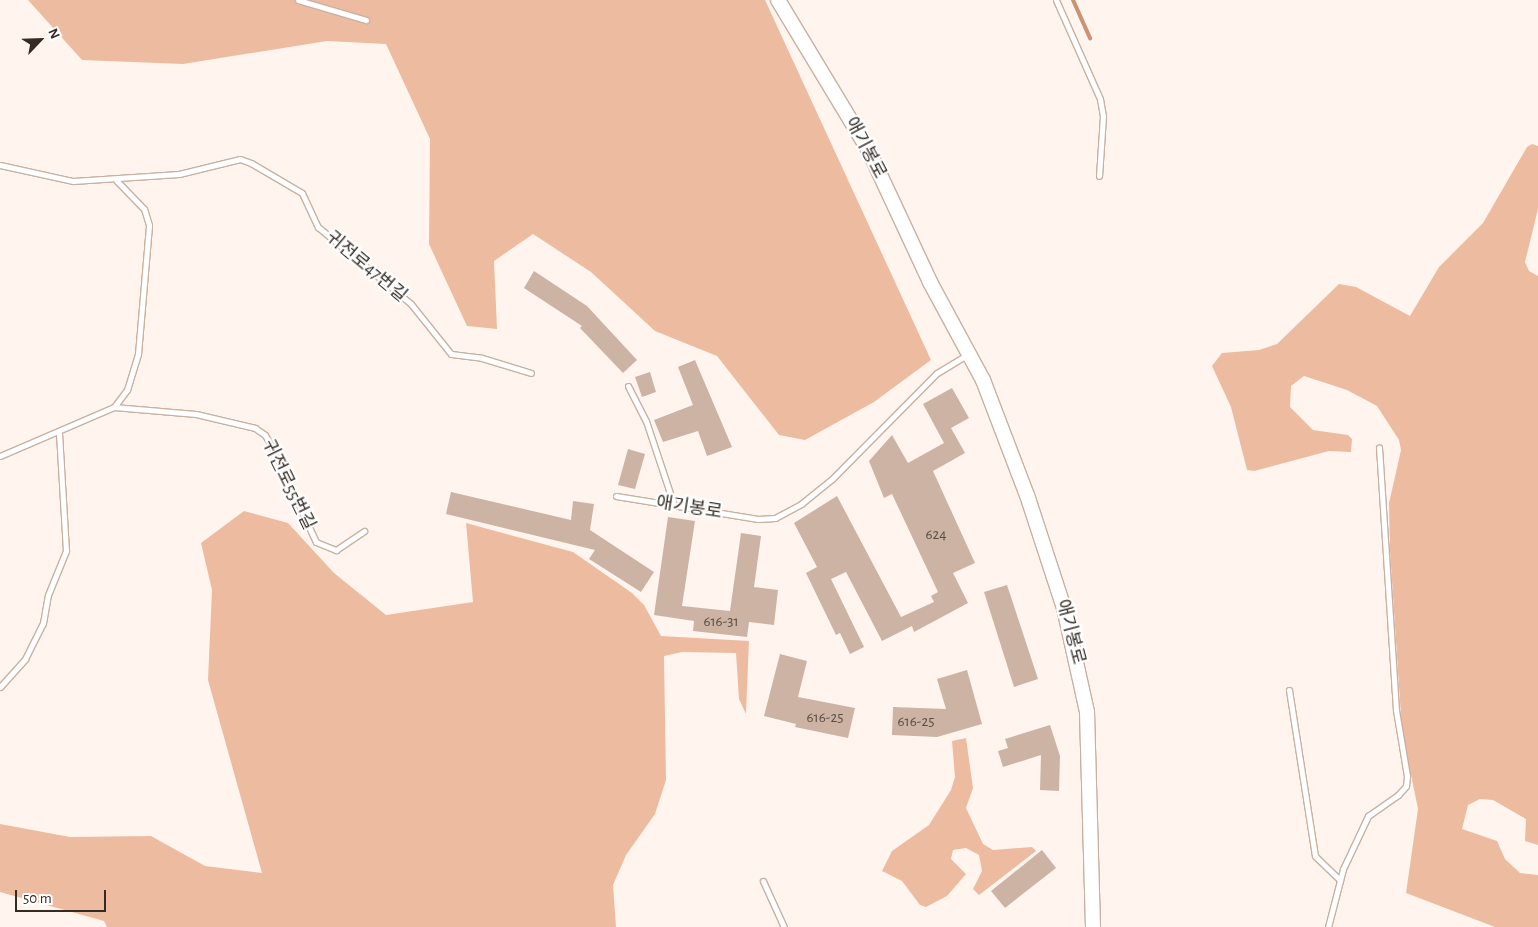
<!DOCTYPE html>
<html>
<head>
<meta charset="utf-8">
<style>
  body { margin:0 }
  #map { position:relative; width:1538px; height:927px; overflow:hidden; background:#fff4ee; font-family:"Alegreya Sans","Noto Sans KR",sans-serif }
  div>[style] { position:absolute }
  .green>* { inset:0; background:#edbca0 }
  .stream>* { height:4px; margin:-2px; padding:0 2px; transform-origin:2px; border-radius:2px; background:#ca9373 }
  .building>* { inset:0; background:#ccb3a4 }
  .roads { filter:drop-shadow(1px 0 #c9b0a2) drop-shadow(-1px 0 #c9b0a2) drop-shadow(0 1px #c9b0a2) drop-shadow(0 -1px #c9b0a2) }
  .lane>* { height:5px; margin:-2.5px; padding:0 2.5px; transform-origin:2.5px; border-radius:2.5px; background:#fff }
  .secondary>* { height:14px; margin:-7px; padding:0 7px; transform-origin:7px; border-radius:7px; background:#fff }
  span { translate:-50% -50%; white-space:nowrap; text-align:center; line-height:1.15; -webkit-text-stroke:4.5px #fff; paint-order:stroke }
  .number-label { font-size:15px; color:#5b4d45 }
  .number-label span { -webkit-text-stroke-width:0 }
  .street-label { font-size:18px; color:#352b25 }
  .north { position:absolute; left:15px; top:15px; width:50px; height:50px; -webkit-text-stroke:4px #fff; paint-order:stroke; rotate:66deg; font-size:14px; font-weight:700; line-height:20px; text-align:center; color:#352b25 }
  .north::after { content:''; display:block; margin:auto; width:18px; height:22px; background:#352b25; clip-path:polygon(50% 0,100% 100%,50% 72%,0 100%) }
  .scale { position:absolute; left:15px; top:890px; width:91px; height:22px; box-sizing:border-box; border:2px solid #352b25; border-top:0; padding-left:6px; font-size:15px; line-height:18px; white-space:nowrap; color:#352b25; -webkit-text-stroke:4px #fff; paint-order:stroke }
</style>
</head>
<body>
<div id="map">
  <div class="green">
    <i style="clip-path:polygon(28px 0,765px 0,931px 360px,874px 402px,805px 440px,779px 435px,717px 356px,655px 331px,591px 272px,533px 234px,494px 261px,497px 329px,467px 326px,429px 244px,430px 139px,386px 44px,327px 41px,183px 64px,82px 60px)"></i>
    <i style="clip-path:polygon(1532px 144px,1538px 146px,1538px 209px,1525px 262px,1529px 271px,1538px 276px,1538px 845px,1525px 841px,1526px 819px,1493px 800px,1480px 799px,1468px 805px,1462px 829px,1497px 841px,1505px 859px,1520px 873px,1538px 875px,1538px 927px,1495px 927px,1406px 893px,1418px 809px,1402px 731px,1390px 551px,1389px 503px,1401px 450px,1399px 440px,1377px 406px,1347px 390px,1304px 376px,1291px 386px,1290px 407px,1313px 430px,1348px 435px,1352px 439px,1351px 452px,1329px 451px,1254px 471px,1247px 470px,1231px 407px,1212px 366px,1222px 353px,1259px 350px,1277px 344px,1339px 284px,1356px 287px,1410px 316px,1439px 267px,1483px 223px,1527px 147px)"></i>
    <i style="clip-path:polygon(244px 511px,288px 523px,334px 573px,386px 615px,473px 602px,466px 523px,573px 552px,632px 593px,644px 605px,661px 636px,749px 641px,746px 714px,739px 699px,736px 653px,682px 652px,664px 656px,666px 780px,655px 814px,626px 855px,613px 885px,616px 927px,107px 927px,104px 921px,0 892px,0 824px,70px 837px,151px 836px,205px 866px,262px 873px,208px 680px,212px 590px,201px 543px)"></i>
    <i style="clip-path:polygon(966px 738px,973px 788px,966px 808px,983px 844px,993px 850px,1032px 847px,1036px 851px,979px 895px,973px 889px,982px 871px,979px 855px,966px 848px,953px 850px,951px 859px,966px 874px,947px 896px,926px 907px,920px 905px,902px 881px,882px 871px,892px 851px,929px 825px,951px 790px,955px 777px,952px 741px)"></i>
  </div>
  <div class="stream">
    <i style="left:1073px;top:0;width:42px;rotate:65.9deg"></i>
  </div>
  <div class="building">
    <i style="clip-path:polygon(534px 271px,587px 306px,637px 360px,623px 373px,580px 328px,582px 326px,524px 288px)"></i>
    <i style="clip-path:polygon(695px 360px,732px 447px,707px 456px,698px 431px,663px 442px,654px 420px,693px 405px,678px 367px)"></i>
    <i style="clip-path:polygon(650px 372px,656px 392px,642px 397px,635px 377px)"></i>
    <i style="clip-path:polygon(952px 388px,969px 418px,951px 428px,965px 453px,933px 471px,975px 563px,953px 573px,968px 603px,914px 632px,912px 626px,882px 641px,846px 572px,831px 579px,864px 647px,850px 654px,840px 633px,836px 635px,806px 573px,817px 567px,794px 523px,837px 496px,901px 617px,934px 602px,931px 596px,938px 592px,892px 494px,884px 498px,869px 461px,892px 435px,908px 463px,944px 443px,923px 404px)"></i>
    <i style="clip-path:polygon(628px 449px,645px 454px,635px 489px,618px 485px)"></i>
    <i style="clip-path:polygon(451px 492px,571px 520px,573px 501px,594px 504px,590px 530px,654px 572px,641px 592px,589px 559px,595px 550px,446px 514px)"></i>
    <i style="clip-path:polygon(668px 517px,695px 521px,682px 606px,730px 611px,741px 533px,761px 536px,754px 587px,778px 590px,774px 625px,749px 622px,747px 637px,693px 631px,694px 621px,654px 615px)"></i>
    <i style="clip-path:polygon(1007px 585px,1038px 679px,1014px 687px,984px 592px)"></i>
    <i style="clip-path:polygon(780px 654px,807px 661px,798px 697px,855px 708px,848px 738px,795px 727px,796px 724px,764px 716px)"></i>
    <i style="clip-path:polygon(967px 670px,982px 724px,937px 737px,892px 735px,893px 707px,946px 709px,937px 679px)"></i>
    <i style="clip-path:polygon(1050px 725px,1060px 756px,1059px 791px,1040px 790px,1041px 755px,1003px 767px,998px 751px,1008px 748px,1005px 739px)"></i>
    <i style="clip-path:polygon(1042px 850px,1056px 868px,1005px 908px,991px 891px)"></i>
  </div>
  <div class="roads">
    <div class="lane">
      <i style="left:298px;top:0;width:71px;rotate:16.4deg"></i>
      <i style="left:1056px;top:0;width:108px;rotate:66deg"></i>
      <i style="left:1100px;top:99px;width:17px;rotate:80deg"></i>
      <i style="left:1103px;top:116px;width:60px;rotate:93.8deg"></i>
      <i style="left:0;top:165px;width:75px;rotate:12.4deg"></i>
      <i style="left:73px;top:181px;width:106px;rotate:-3.8deg"></i>
      <i style="left:179px;top:174px;width:63px;rotate:-13.8deg"></i>
      <i style="left:240px;top:159px;width:12px;rotate:20deg"></i>
      <i style="left:251px;top:163px;width:59px;rotate:30.5deg"></i>
      <i style="left:302px;top:193px;width:38px;rotate:65deg"></i>
      <i style="left:318px;top:227px;width:121px;rotate:39.6deg"></i>
      <i style="left:411px;top:304px;width:64px;rotate:51.3deg"></i>
      <i style="left:451px;top:354px;width:31px;rotate:7deg"></i>
      <i style="left:482px;top:358px;width:51px;rotate:17deg"></i>
      <i style="left:628px;top:386px;width:39px;rotate:63deg"></i>
      <i style="left:646px;top:421px;width:89px;rotate:71.6deg"></i>
      <i style="left:114px;top:407px;width:82px;rotate:4.9deg"></i>
      <i style="left:196px;top:414px;width:61px;rotate:13.3deg"></i>
      <i style="left:255px;top:428px;width:12px;rotate:35deg"></i>
      <i style="left:265px;top:435px;width:16px;rotate:60deg"></i>
      <i style="left:273px;top:449px;width:102px;rotate:65.2deg"></i>
      <i style="left:316px;top:542px;width:22px;rotate:22deg"></i>
      <i style="left:336px;top:550px;width:34px;rotate:-34deg"></i>
      <i style="left:0;top:456px;width:124px;rotate:-23.3deg"></i>
      <i style="left:114px;top:407px;width:21px;rotate:-53deg"></i>
      <i style="left:127px;top:390px;width:38px;rotate:-73deg"></i>
      <i style="left:138px;top:354px;width:129px;rotate:-85.1deg"></i>
      <i style="left:149px;top:225px;width:17px;rotate:-107deg"></i>
      <i style="left:144px;top:209px;width:40px;rotate:-134deg"></i>
      <i style="left:616px;top:496px;width:144px;rotate:9.2deg"></i>
      <i style="left:758px;top:519px;width:17px;rotate:-3deg"></i>
      <i style="left:775px;top:518px;width:30px;rotate:-28deg"></i>
      <i style="left:801px;top:504px;width:40px;rotate:-39deg"></i>
      <i style="left:832px;top:479px;width:149px;rotate:-45.3deg"></i>
      <i style="left:937px;top:373px;width:37px;rotate:-31deg"></i>
      <i style="left:0;top:687px;width:38px;rotate:-48deg"></i>
      <i style="left:25px;top:659px;width:40px;rotate:-63.4deg"></i>
      <i style="left:43px;top:623px;width:28px;rotate:-80deg"></i>
      <i style="left:48px;top:595px;width:48px;rotate:-67.8deg"></i>
      <i style="left:66px;top:551px;width:119px;rotate:-93.4deg"></i>
      <i style="left:1289px;top:690px;width:168px;rotate:81.1deg"></i>
      <i style="left:1315px;top:856px;width:35px;rotate:44deg"></i>
      <i style="left:763px;top:881px;width:51px;rotate:65.5deg"></i>
      <i style="left:1328px;top:927px;width:60px;rotate:-75.5deg"></i>
      <i style="left:1343px;top:869px;width:59px;rotate:-64.7deg"></i>
      <i style="left:1368px;top:816px;width:37px;rotate:-35deg"></i>
      <i style="left:1398px;top:795px;width:12px;rotate:-48deg"></i>
      <i style="left:1406px;top:786px;width:10px;rotate:-84deg"></i>
      <i style="left:1407px;top:776px;width:67px;rotate:-99.5deg"></i>
      <i style="left:1396px;top:710px;width:263px;rotate:-93.7deg"></i>
    </div>
    <div class="secondary">
      <i style="left:778px;top:0;width:176px;rotate:58.9deg"></i>
      <i style="left:869px;top:151px;width:145px;rotate:65deg"></i>
      <i style="left:930px;top:282px;width:111px;rotate:61.6deg"></i>
      <i style="left:983px;top:380px;width:123px;rotate:69.1deg"></i>
      <i style="left:1027px;top:495px;width:119px;rotate:71.9deg"></i>
      <i style="left:1064px;top:608px;width:107px;rotate:77.5deg"></i>
      <i style="left:1087px;top:712px;width:215px;rotate:88.4deg"></i>
    </div>
  </div>
  <div class="number-label">
    <span style="left:936px;top:535px">624</span>
    <span style="left:721px;top:622px">616-31</span>
    <span style="left:825px;top:718px">616-25</span>
    <span style="left:916px;top:722px">616-25</span>
  </div>
  <div class="street-label">
    <span style="left:865px;top:148px;rotate:62deg">애기봉로</span>
    <span style="left:366px;top:267px;rotate:40deg">귀전로47번길</span>
    <span style="left:288px;top:485px;rotate:64deg">귀전로55번길</span>
    <span style="left:689px;top:508px;rotate:9deg">애기봉로</span>
    <span style="left:1070px;top:632px;rotate:75deg">애기봉로</span>
  </div>
  <div class="north">N</div>
  <div class="scale">50 m</div>
</div>
</body>
</html>
